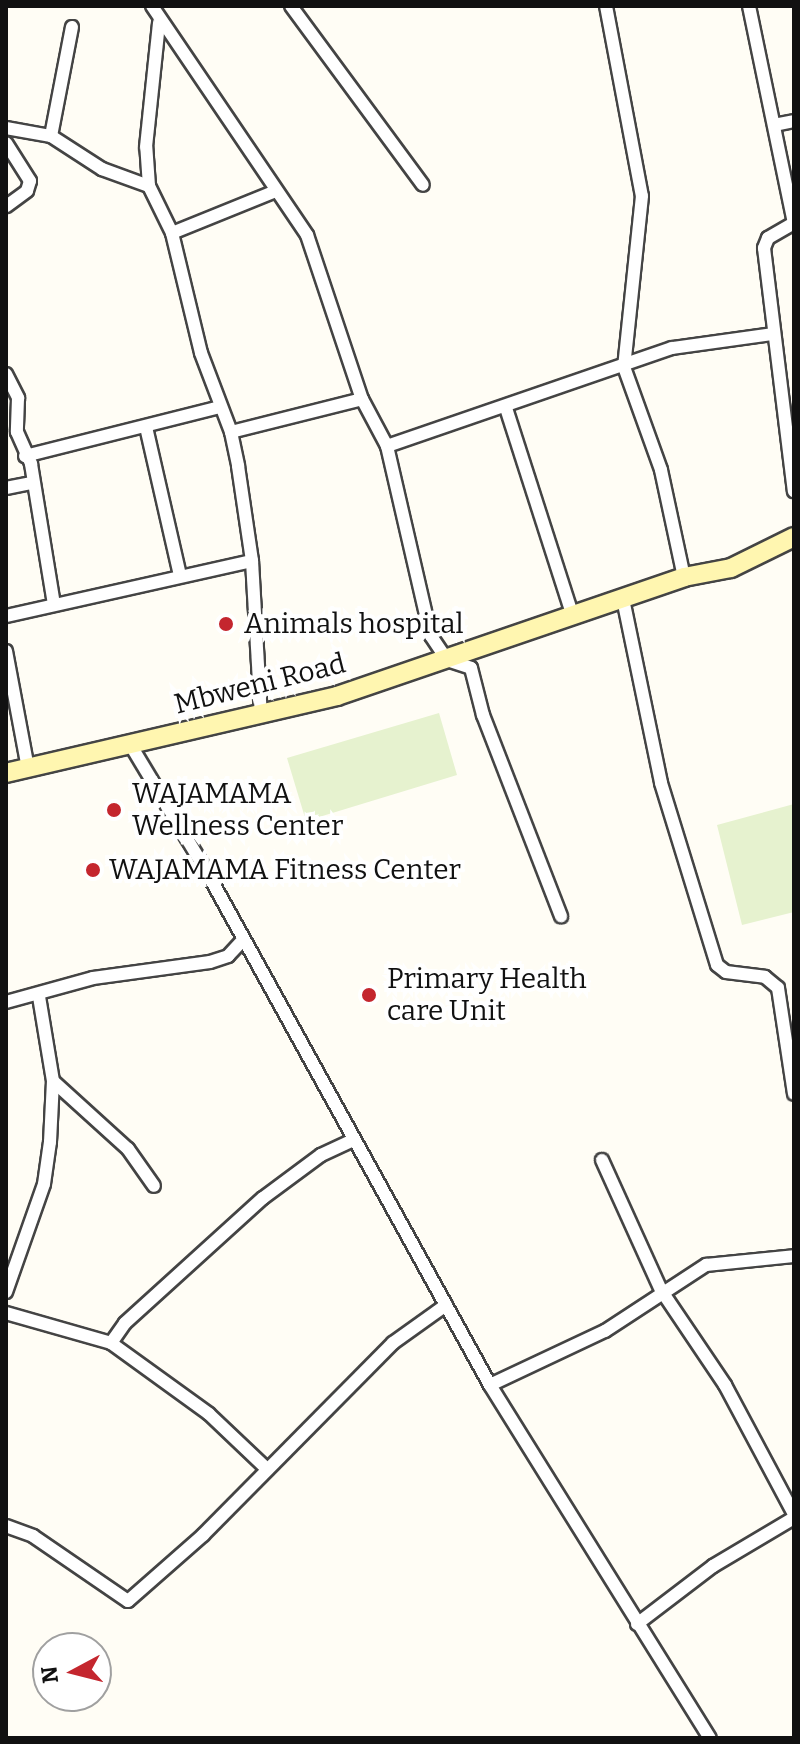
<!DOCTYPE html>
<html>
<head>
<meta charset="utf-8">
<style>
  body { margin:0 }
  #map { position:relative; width:800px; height:1744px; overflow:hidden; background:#fffdf5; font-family:Bitter,serif }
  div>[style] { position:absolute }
  .pitch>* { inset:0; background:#e6f2cf }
  .roads { filter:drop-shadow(2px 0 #444) drop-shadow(-2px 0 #444) drop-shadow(0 2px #444) drop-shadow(0 -2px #444) }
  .street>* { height:12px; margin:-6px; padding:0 6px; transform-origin:6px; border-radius:6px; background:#fff }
  .secondary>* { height:18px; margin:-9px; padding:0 9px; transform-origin:9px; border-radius:9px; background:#fff6b0 }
  .dots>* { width:22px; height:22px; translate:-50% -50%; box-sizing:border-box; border:4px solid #fff; border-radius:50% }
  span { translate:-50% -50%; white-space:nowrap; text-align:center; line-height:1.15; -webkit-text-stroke:8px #fff; paint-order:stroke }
  .poi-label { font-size:28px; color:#111 }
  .left { translate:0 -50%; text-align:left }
  .street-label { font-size:28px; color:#111 }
  .frame { position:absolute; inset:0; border:8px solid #111; pointer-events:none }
  .north { position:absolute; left:32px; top:1632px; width:80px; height:80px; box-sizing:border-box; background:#fff; border:2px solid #a0a0a0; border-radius:50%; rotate:263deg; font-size:22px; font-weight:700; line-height:32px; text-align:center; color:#111 }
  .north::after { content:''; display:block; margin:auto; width:28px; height:36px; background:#c4262e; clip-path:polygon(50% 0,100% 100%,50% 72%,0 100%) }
</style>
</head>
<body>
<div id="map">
  <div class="pitch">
    <i style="clip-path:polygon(439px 713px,457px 775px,306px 821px,287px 758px)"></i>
    <i style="clip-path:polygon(794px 804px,794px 912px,742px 925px,717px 825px)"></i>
  </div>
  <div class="roads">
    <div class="street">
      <i style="left:152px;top:6px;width:277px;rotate:55.9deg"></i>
      <i style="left:307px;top:235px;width:173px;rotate:71.5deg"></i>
      <i style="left:362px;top:399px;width:53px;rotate:62deg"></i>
      <i style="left:387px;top:446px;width:195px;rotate:77deg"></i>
      <i style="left:431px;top:636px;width:29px;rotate:56deg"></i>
      <i style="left:447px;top:660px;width:25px;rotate:18deg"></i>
      <i style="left:471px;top:668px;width:49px;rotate:75.7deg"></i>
      <i style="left:483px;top:715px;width:216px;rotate:68.8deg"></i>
      <i style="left:291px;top:6px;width:222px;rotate:53.6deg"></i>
      <i style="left:606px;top:6px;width:193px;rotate:79.3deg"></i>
      <i style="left:642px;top:196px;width:172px;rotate:96deg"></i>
      <i style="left:624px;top:367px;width:109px;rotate:70.2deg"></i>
      <i style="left:661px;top:470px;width:109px;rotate:77.9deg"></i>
      <i style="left:749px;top:6px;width:222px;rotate:78.3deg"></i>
      <i style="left:794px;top:223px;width:30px;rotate:150deg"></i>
      <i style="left:768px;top:238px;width:11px;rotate:112deg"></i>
      <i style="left:764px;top:248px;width:245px;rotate:83deg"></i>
      <i style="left:774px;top:125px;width:20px;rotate:-11deg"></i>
      <i style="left:6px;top:128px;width:46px;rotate:10.1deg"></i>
      <i style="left:51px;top:136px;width:61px;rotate:32.9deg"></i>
      <i style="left:102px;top:169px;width:50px;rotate:19.9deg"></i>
      <i style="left:149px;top:186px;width:52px;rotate:63.9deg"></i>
      <i style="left:172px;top:233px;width:123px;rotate:76.4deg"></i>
      <i style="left:201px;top:353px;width:85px;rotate:69.2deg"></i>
      <i style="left:231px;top:432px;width:35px;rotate:78deg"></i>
      <i style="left:238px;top:466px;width:96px;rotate:81.6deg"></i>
      <i style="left:252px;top:561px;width:155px;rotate:86.7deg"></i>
      <i style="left:51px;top:136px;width:111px;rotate:-79.1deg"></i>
      <i style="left:6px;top:143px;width:45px;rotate:57.7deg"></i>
      <i style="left:30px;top:181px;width:10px;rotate:107deg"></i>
      <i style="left:27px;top:191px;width:26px;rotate:144deg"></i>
      <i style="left:149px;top:186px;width:39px;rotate:-94deg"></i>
      <i style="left:146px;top:147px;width:125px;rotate:-84deg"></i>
      <i style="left:172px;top:233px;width:112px;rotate:-22deg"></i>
      <i style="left:6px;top:374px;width:27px;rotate:63deg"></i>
      <i style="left:18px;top:398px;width:34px;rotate:92deg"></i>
      <i style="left:17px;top:432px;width:35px;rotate:66deg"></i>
      <i style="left:31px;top:464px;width:142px;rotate:80.7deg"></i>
      <i style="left:506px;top:408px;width:219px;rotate:72.2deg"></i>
      <i style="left:146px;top:427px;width:153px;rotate:77.1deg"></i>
      <i style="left:231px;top:432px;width:135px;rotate:-14.1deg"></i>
      <i style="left:387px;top:446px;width:301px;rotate:-19deg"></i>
      <i style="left:672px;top:348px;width:102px;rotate:-7.9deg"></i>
      <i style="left:25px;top:456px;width:201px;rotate:-14.1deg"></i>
      <i style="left:6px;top:488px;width:25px;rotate:-11deg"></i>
      <i style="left:623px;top:599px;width:188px;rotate:78.3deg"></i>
      <i style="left:661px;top:783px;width:190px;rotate:72.9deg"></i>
      <i style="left:717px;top:965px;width:11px;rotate:38deg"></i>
      <i style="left:726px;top:972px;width:39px;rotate:7deg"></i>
      <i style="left:765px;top:977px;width:17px;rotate:40deg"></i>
      <i style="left:778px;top:988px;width:107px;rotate:81.4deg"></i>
      <i style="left:6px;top:616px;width:252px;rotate:-12.6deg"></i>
      <i style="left:6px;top:651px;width:119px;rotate:79.4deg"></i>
      <i style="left:130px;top:744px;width:152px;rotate:59deg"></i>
      <i style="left:208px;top:874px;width:584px;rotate:61.11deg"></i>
      <i style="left:490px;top:1385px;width:416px;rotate:58.1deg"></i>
      <i style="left:6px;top:1002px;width:90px;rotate:-15.4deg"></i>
      <i style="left:93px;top:978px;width:118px;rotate:-7.8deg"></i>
      <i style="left:210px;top:962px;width:19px;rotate:-18deg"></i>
      <i style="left:228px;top:956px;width:22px;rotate:-47deg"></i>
      <i style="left:53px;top:1081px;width:101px;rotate:42.2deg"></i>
      <i style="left:128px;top:1149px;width:45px;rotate:54.9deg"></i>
      <i style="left:602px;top:1160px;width:143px;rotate:65.6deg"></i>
      <i style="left:661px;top:1290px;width:115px;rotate:56deg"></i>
      <i style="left:725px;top:1385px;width:146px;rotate:61.9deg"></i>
      <i style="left:6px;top:1292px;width:114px;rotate:-70.6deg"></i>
      <i style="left:44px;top:1184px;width:42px;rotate:-81.9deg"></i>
      <i style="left:50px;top:1142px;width:61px;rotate:-87.2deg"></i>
      <i style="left:53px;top:1081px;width:86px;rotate:-99.4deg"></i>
      <i style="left:6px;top:1313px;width:109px;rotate:15.9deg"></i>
      <i style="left:111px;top:1343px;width:121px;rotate:35.9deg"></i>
      <i style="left:209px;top:1414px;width:79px;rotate:43.5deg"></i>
      <i style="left:111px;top:1343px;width:24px;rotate:-55deg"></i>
      <i style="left:125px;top:1323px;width:186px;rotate:-42.2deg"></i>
      <i style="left:263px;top:1198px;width:72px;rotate:-36.6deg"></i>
      <i style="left:321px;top:1155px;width:35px;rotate:-25deg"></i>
      <i style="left:490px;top:1385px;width:127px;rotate:-25.2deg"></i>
      <i style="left:605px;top:1331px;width:121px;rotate:-33.2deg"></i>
      <i style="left:706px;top:1265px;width:88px;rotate:-5.8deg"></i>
      <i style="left:6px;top:1526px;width:29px;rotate:20deg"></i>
      <i style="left:33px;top:1536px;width:115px;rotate:34.4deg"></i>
      <i style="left:128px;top:1601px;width:100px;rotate:-41.3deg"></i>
      <i style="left:203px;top:1535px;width:270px;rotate:-45.3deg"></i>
      <i style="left:393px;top:1343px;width:65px;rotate:-35.6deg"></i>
      <i style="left:637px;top:1624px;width:96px;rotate:-37.3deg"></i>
      <i style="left:713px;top:1566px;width:94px;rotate:-30.7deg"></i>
    </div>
    <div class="secondary">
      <i style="left:6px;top:773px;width:340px;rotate:-13.1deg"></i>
      <i style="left:337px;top:696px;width:367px;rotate:-18.9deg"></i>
      <i style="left:684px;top:577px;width:48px;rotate:-10.8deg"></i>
      <i style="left:731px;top:568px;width:70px;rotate:-26.2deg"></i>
    </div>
  </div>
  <div class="dots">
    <i style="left:226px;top:624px;background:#c4262e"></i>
    <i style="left:114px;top:810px;background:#c4262e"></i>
    <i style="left:93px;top:870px;background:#c4262e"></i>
    <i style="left:369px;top:995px;background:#c4262e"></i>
  </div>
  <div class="poi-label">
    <span class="left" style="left:244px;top:624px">Animals hospital</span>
    <span class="left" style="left:132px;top:810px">WAJAMAMA<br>Wellness Center</span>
    <span class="left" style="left:109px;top:870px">WAJAMAMA Fitness Center</span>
    <span class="left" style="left:387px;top:995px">Primary Health<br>care Unit</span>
  </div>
  <div class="street-label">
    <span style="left:260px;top:684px;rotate:-14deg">Mbweni Road</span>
  </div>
  <div class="frame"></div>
  <div class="north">N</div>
</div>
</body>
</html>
